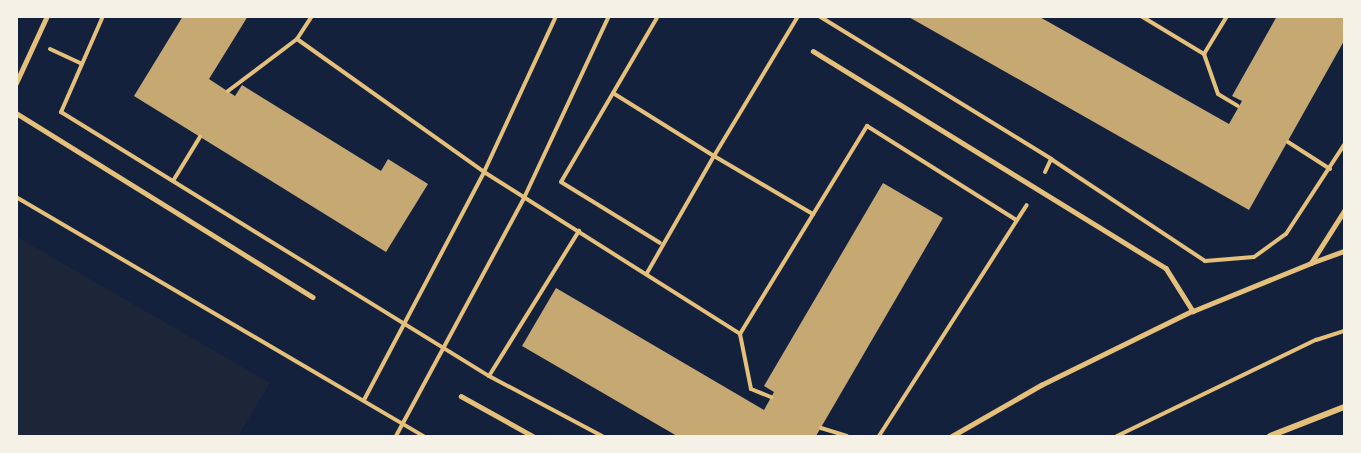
<!DOCTYPE html>
<html>
<head>
<meta charset="utf-8">
<style>
  body { margin:0 }
  #map { position:relative; width:1361px; height:453px; overflow:hidden; background:#14213d; font-family:Roboto,sans-serif }
  div>[style] { position:absolute }
  .green>* { inset:0; background:#1d2539 }
  .building>* { inset:0; background:#c6a872 }
  .path>* { height:4px; margin:-2px; padding:0 2px; transform-origin:2px; border-radius:2px; background:#e5c07b }
  .service>* { height:4.5px; margin:-2.25px; padding:0 2.25px; transform-origin:2.25px; border-radius:2.25px; background:#e5c07b }
  .minor>* { height:6px; margin:-3px; padding:0 3px; transform-origin:3px; border-radius:3px; background:#e5c07b }
  span { translate:-50% -50%; white-space:nowrap; text-align:center; line-height:1.15; -webkit-text-stroke:6px #f6f1e7; paint-order:stroke }
  .frame { position:absolute; inset:0; border:18px solid #f6f1e7; pointer-events:none }
</style>
</head>
<body>
<div id="map">
  <div class="green">
    <i style="clip-path:polygon(17px 237px,270px 383px,238px 436px,17px 436px)"></i>
  </div>
  <div class="building">
    <i style="clip-path:polygon(183px 16px,248px 16px,209px 79px,235px 96px,242px 85px,381px 171px,388px 159px,428px 184px,386px 252px,134px 96px)"></i>
    <i style="clip-path:polygon(907px 16px,1038px 16px,1229px 124px,1242px 101px,1232px 96px,1277px 16px,1344px 16px,1344px 41px,1249px 210px)"></i>
    <i style="clip-path:polygon(883px 183px,943px 218px,816px 436px,677px 436px,522px 346px,556px 288px,764px 410px,774px 392px,764px 386px)"></i>
  </div>
  <div class="path">
    <i style="left:103px;top:16px;width:105px;rotate:113.6deg"></i>
    <i style="left:61px;top:112px;width:503px;rotate:31.67deg"></i>
    <i style="left:489px;top:376px;width:128px;rotate:28deg"></i>
    <i style="left:658px;top:16px;width:192px;rotate:120.3deg"></i>
    <i style="left:561px;top:182px;width:116px;rotate:31.6deg"></i>
    <i style="left:819px;top:16px;width:273px;rotate:31.6deg"></i>
    <i style="left:1051px;top:159px;width:185px;rotate:33.5deg"></i>
    <i style="left:1205px;top:261px;width:49px;rotate:-4.7deg"></i>
    <i style="left:1254px;top:257px;width:39px;rotate:-36deg"></i>
    <i style="left:1286px;top:234px;width:106px;rotate:-56.9deg"></i>
    <i style="left:1141px;top:16px;width:74px;rotate:31.1deg"></i>
    <i style="left:1204px;top:54px;width:44px;rotate:-58.8deg"></i>
    <i style="left:297px;top:39px;width:229px;rotate:35.4deg"></i>
    <i style="left:484px;top:172px;width:303px;rotate:32.3deg"></i>
    <i style="left:740px;top:334px;width:56px;rotate:78.7deg"></i>
    <i style="left:751px;top:389px;width:22px;rotate:22deg"></i>
    <i style="left:50px;top:49px;width:35px;rotate:25deg"></i>
    <i style="left:1204px;top:54px;width:42px;rotate:70.7deg"></i>
    <i style="left:1218px;top:94px;width:23px;rotate:31deg"></i>
    <i style="left:228px;top:91px;width:86px;rotate:-37deg"></i>
    <i style="left:297px;top:39px;width:27px;rotate:-57deg"></i>
    <i style="left:613px;top:93px;width:119px;rotate:32deg"></i>
    <i style="left:714px;top:156px;width:163px;rotate:-59deg"></i>
    <i style="left:1288px;top:142px;width:50px;rotate:32.7deg"></i>
    <i style="left:1045px;top:172px;width:14px;rotate:-65deg"></i>
    <i style="left:173px;top:181px;width:52px;rotate:-58.5deg"></i>
    <i style="left:16px;top:197px;width:473px;rotate:30.4deg"></i>
    <i style="left:647px;top:273px;width:135px;rotate:-60.2deg"></i>
    <i style="left:714px;top:156px;width:115px;rotate:30.4deg"></i>
    <i style="left:740px;top:334px;width:244px;rotate:-58.6deg"></i>
    <i style="left:867px;top:126px;width:176px;rotate:32.2deg"></i>
    <i style="left:489px;top:376px;width:171px;rotate:-58.2deg"></i>
    <i style="left:364px;top:400px;width:258px;rotate:-62.2deg"></i>
    <i style="left:484px;top:172px;width:172px;rotate:-65.2deg"></i>
    <i style="left:821px;top:428px;width:27px;rotate:17deg"></i>
    <i style="left:396px;top:436px;width:270px;rotate:-61.7deg"></i>
    <i style="left:524px;top:198px;width:201px;rotate:-65deg"></i>
    <i style="left:879px;top:436px;width:274px;rotate:-57.4deg"></i>
    <i style="left:1117px;top:436px;width:221px;rotate:-25.8deg"></i>
    <i style="left:1316px;top:340px;width:29px;rotate:-18deg"></i>
  </div>
  <div class="service">
    <i style="left:813px;top:51px;width:414px;rotate:31.6deg"></i>
    <i style="left:1166px;top:268px;width:51px;rotate:57.9deg"></i>
    <i style="left:1193px;top:311px;width:168px;rotate:153.9deg"></i>
    <i style="left:1042px;top:385px;width:103px;rotate:150.2deg"></i>
    <i style="left:16px;top:83px;width:74px;rotate:-65.2deg"></i>
    <i style="left:16px;top:113px;width:349px;rotate:31.8deg"></i>
    <i style="left:1311px;top:263px;width:35px;rotate:-20deg"></i>
    <i style="left:1193px;top:311px;width:127px;rotate:-22.1deg"></i>
    <i style="left:1311px;top:263px;width:62px;rotate:-57.6deg"></i>
    <i style="left:461px;top:396px;width:82px;rotate:29.1deg"></i>
  </div>
  <div class="minor">
    <i style="left:1270px;top:436px;width:79px;rotate:-21.4deg"></i>
  </div>
  <div class="frame"></div>
</div>
</body>
</html>
